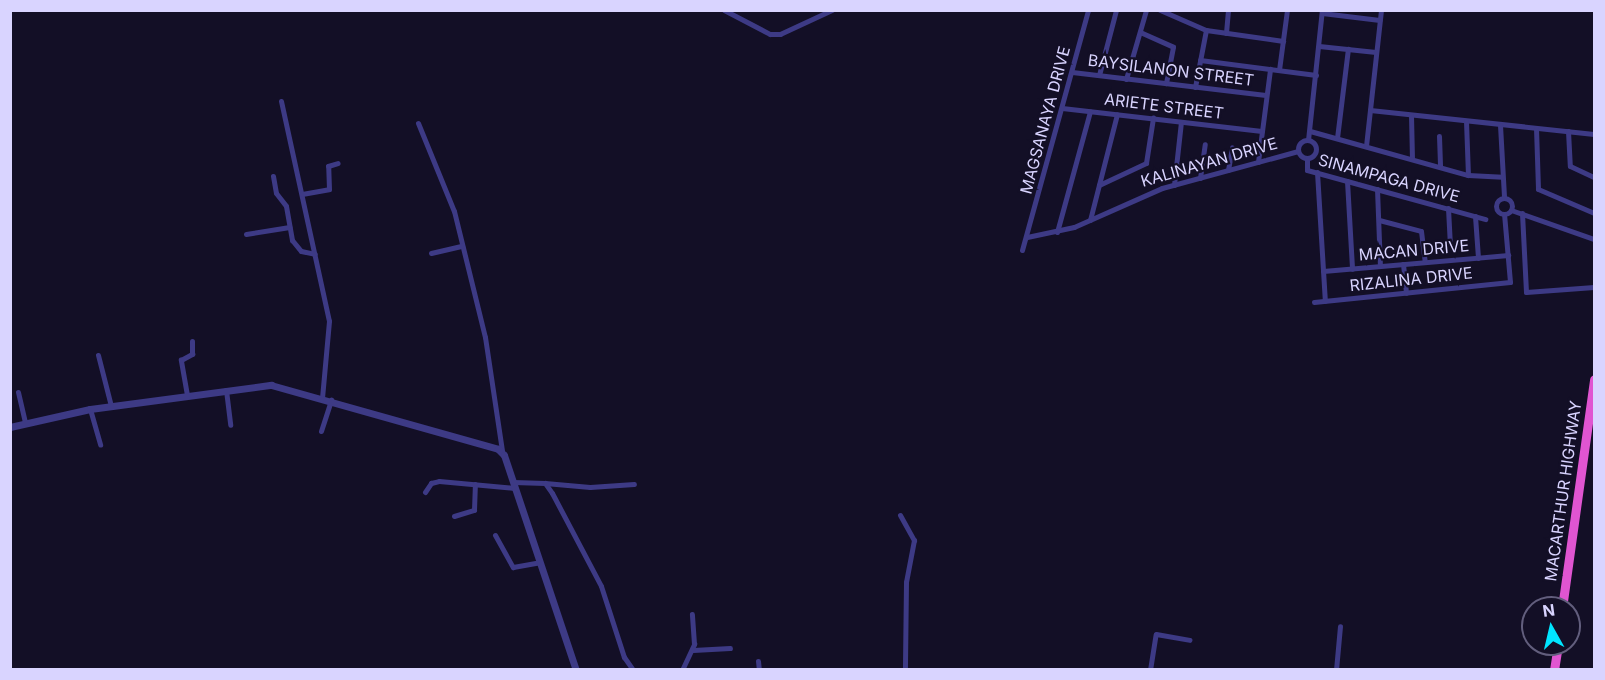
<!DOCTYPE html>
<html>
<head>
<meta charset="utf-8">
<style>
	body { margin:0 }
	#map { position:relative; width:1605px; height:680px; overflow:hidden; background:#130f26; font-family:Inter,sans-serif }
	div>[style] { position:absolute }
	.minor>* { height:5px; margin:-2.5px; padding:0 2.5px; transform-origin:2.5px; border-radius:2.5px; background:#3d3a85 }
	.minor>.ring { margin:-2.5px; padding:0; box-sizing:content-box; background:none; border:5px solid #3d3a85; border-radius:50% }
	.tertiary>* { height:7px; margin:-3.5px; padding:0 3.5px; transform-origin:3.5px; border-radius:3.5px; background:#3d3a85 }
	.trunk>* { height:9px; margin:-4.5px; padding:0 4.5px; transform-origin:4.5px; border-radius:4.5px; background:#e055d1 }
	span { translate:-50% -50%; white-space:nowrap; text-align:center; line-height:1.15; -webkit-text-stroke:4.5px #130f26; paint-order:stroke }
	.street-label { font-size:16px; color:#d9d4ff }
	.frame { position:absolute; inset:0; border:12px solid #d9d4ff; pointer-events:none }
	.north { position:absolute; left:1521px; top:596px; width:60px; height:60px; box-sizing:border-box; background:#130f26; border:2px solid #625e7d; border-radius:50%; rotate:352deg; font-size:16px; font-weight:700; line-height:24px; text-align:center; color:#d9d4ff }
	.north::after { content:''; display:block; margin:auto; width:21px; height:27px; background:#00e5ff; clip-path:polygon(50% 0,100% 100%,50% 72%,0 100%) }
</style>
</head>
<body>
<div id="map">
	<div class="minor">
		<i style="left:724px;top:10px;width:52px;rotate:27.6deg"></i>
		<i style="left:770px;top:34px;width:10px"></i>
		<i style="left:780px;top:34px;width:57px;rotate:-24.8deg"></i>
		<i style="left:1160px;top:10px;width:50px;rotate:23.5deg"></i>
		<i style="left:1206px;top:30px;width:78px;rotate:8.1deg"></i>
		<i style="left:1322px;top:13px;width:58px;rotate:6.9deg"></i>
		<i style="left:1140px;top:32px;width:36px;rotate:24deg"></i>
		<i style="left:1173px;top:47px;width:37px;rotate:101deg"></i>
		<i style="left:1226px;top:33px;width:23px;rotate:-85deg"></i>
		<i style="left:1319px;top:46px;width:57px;rotate:6deg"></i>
		<i style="left:1200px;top:60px;width:117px;rotate:7.4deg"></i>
		<i style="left:1279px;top:70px;width:61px;rotate:-82.4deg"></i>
		<i style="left:1072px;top:72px;width:195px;rotate:6.8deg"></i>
		<i style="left:1099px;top:75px;width:67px;rotate:-75.3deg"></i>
		<i style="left:1126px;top:79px;width:72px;rotate:-73.8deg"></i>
		<i style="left:1195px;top:87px;width:58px;rotate:-79.1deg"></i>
		<i style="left:281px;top:101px;width:225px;rotate:77.7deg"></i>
		<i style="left:329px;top:321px;width:77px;rotate:95.2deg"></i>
		<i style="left:1062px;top:108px;width:201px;rotate:6.6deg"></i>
		<i style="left:1370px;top:110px;width:225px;rotate:6.1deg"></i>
		<i style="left:1411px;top:115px;width:44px;rotate:88.7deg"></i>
		<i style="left:1466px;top:121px;width:54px;rotate:87.9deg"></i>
		<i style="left:418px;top:123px;width:95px;rotate:67.8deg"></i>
		<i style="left:454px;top:211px;width:130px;rotate:76.2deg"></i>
		<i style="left:485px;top:337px;width:115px;rotate:81.5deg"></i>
		<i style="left:1500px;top:125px;width:72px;rotate:86.8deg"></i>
		<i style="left:1536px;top:128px;width:61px;rotate:88.1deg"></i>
		<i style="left:1538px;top:189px;width:61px;rotate:23.2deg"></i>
		<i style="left:1310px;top:131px;width:164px;rotate:15.6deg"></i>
		<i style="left:1468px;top:175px;width:34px;rotate:3deg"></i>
		<i style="left:1568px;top:131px;width:35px;rotate:87deg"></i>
		<i style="left:1570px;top:166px;width:26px;rotate:25deg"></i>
		<i style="left:1439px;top:136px;width:31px;rotate:88deg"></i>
		<i style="left:1337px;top:138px;width:90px;rotate:-83deg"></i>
		<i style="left:1308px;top:140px;width:131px;rotate:-83.9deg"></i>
		<i class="ring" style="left:1298px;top:140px;width:13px;height:13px"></i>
		<i style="left:1366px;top:146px;width:137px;rotate:-83.7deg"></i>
		<i style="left:1307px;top:158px;width:12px;rotate:90deg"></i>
		<i style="left:1307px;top:170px;width:185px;rotate:15.4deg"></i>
		<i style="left:1258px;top:162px;width:94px;rotate:-82.6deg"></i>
		<i style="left:1228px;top:170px;width:23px;rotate:-80deg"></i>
		<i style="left:1317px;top:172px;width:129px;rotate:86.5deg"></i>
		<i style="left:273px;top:176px;width:17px;rotate:80deg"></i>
		<i style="left:276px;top:193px;width:16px;rotate:52deg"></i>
		<i style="left:286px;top:206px;width:35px;rotate:80deg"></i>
		<i style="left:292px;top:240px;width:14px;rotate:51deg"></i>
		<i style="left:301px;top:251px;width:14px;rotate:12deg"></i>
		<i style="left:1200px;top:178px;width:34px;rotate:-82deg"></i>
		<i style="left:1347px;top:181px;width:88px;rotate:86.7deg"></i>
		<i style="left:1099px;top:185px;width:52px;rotate:-25.1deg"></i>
		<i style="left:1146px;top:163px;width:46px;rotate:-81.2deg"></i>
		<i style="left:1174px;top:185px;width:63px;rotate:-83.7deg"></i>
		<i style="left:1377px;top:189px;width:77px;rotate:87.8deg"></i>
		<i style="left:302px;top:194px;width:27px;rotate:-10deg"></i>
		<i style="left:329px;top:189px;width:23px;rotate:-92deg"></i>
		<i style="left:328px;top:166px;width:10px;rotate:-17deg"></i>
		<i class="ring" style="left:1496px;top:198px;width:11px;height:11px"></i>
		<i style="left:1448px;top:208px;width:36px;rotate:87deg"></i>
		<i style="left:1511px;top:210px;width:88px;rotate:19.3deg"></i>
		<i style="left:1522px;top:213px;width:79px;rotate:87.1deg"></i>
		<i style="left:1526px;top:292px;width:68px;rotate:-4.2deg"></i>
		<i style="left:1475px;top:216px;width:42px;rotate:85.9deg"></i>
		<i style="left:1090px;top:220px;width:109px;rotate:-75.7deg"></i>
		<i style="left:1379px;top:220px;width:43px;rotate:14.7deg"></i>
		<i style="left:1421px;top:231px;width:31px;rotate:83deg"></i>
		<i style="left:1057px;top:232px;width:125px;rotate:-74.7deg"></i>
		<i style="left:246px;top:234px;width:44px;rotate:-9.2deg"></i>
		<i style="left:1027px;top:237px;width:48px;rotate:-12deg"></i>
		<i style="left:1074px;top:227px;width:96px;rotate:-23.9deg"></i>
		<i style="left:1162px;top:188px;width:141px;rotate:-15.2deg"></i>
		<i style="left:1022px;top:250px;width:249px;rotate:-74.6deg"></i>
		<i style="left:431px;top:253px;width:32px;rotate:-13deg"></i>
		<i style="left:1403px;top:264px;width:29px;rotate:84deg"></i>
		<i style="left:1323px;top:271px;width:186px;rotate:-4.9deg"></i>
		<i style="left:1314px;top:302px;width:197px;rotate:-5.8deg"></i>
		<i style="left:1510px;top:282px;width:68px;rotate:-95deg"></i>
		<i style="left:98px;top:355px;width:53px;rotate:75.7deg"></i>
		<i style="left:226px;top:390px;width:35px;rotate:83deg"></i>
		<i style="left:18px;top:392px;width:32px;rotate:77deg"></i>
		<i style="left:187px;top:395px;width:36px;rotate:-100deg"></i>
		<i style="left:181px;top:360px;width:13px;rotate:-29deg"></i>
		<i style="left:192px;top:354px;width:13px;rotate:-90deg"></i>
		<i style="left:90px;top:409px;width:37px;rotate:74deg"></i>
		<i style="left:321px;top:431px;width:33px;rotate:-72deg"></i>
		<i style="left:513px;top:482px;width:32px;rotate:2deg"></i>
		<i style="left:545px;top:483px;width:12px;rotate:55deg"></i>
		<i style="left:552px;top:493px;width:105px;rotate:62.2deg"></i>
		<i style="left:601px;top:586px;width:75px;rotate:72.1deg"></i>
		<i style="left:624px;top:657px;width:16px;rotate:55deg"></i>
		<i style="left:545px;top:483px;width:45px;rotate:5.1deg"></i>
		<i style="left:590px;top:487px;width:44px;rotate:-3.9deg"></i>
		<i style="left:425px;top:492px;width:11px;rotate:-56deg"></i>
		<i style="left:431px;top:483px;width:8px;rotate:-14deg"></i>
		<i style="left:439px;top:481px;width:76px;rotate:5.3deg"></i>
		<i style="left:900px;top:515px;width:29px;rotate:61deg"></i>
		<i style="left:914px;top:540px;width:43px;rotate:100.8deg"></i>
		<i style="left:906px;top:582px;width:88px;rotate:90.7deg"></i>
		<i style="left:454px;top:516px;width:21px;rotate:-17deg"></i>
		<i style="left:474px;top:510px;width:26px;rotate:-88deg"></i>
		<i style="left:495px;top:535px;width:37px;rotate:61deg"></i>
		<i style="left:513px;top:567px;width:27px;rotate:-10deg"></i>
		<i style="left:693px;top:650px;width:37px;rotate:-3deg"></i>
		<i style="left:758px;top:661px;width:9px;rotate:84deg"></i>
		<i style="left:682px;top:670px;width:29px;rotate:-65deg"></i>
		<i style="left:694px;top:644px;width:30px;rotate:-94deg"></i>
		<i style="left:1150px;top:670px;width:36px;rotate:-81deg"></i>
		<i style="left:1156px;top:634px;width:34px;rotate:10deg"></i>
		<i style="left:1336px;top:670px;width:44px;rotate:-84.8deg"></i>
	</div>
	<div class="tertiary">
		<i style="left:10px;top:427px;width:82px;rotate:-12.7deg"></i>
		<i style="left:90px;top:409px;width:183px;rotate:-7.6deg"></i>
		<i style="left:271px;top:385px;width:236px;rotate:15.7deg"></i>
		<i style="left:498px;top:449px;width:8px;rotate:45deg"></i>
		<i style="left:504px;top:455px;width:227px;rotate:71.5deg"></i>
	</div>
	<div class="trunk">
		<i style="left:1562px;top:608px;width:231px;rotate:-82deg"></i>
		<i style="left:1554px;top:670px;width:26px;rotate:-81deg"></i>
	</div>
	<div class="street-label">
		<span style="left:1171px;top:70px;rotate:7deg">BAYSILANON STREET</span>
		<span style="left:1164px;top:106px;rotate:7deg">ARIETE STREET</span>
		<span style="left:1045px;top:120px;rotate:-75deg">MAGSANAYA DRIVE</span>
		<span style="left:1209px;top:162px;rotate:-16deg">KALINAYAN DRIVE</span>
		<span style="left:1389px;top:178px;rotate:15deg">SINAMPAGA DRIVE</span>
		<span style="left:1414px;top:250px;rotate:-5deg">MACAN DRIVE</span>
		<span style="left:1411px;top:279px;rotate:-6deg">RIZALINA DRIVE</span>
		<span style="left:1563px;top:491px;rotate:-82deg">MACARTHUR HIGHWAY</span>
	</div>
	<div class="frame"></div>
	<div class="north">N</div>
</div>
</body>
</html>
